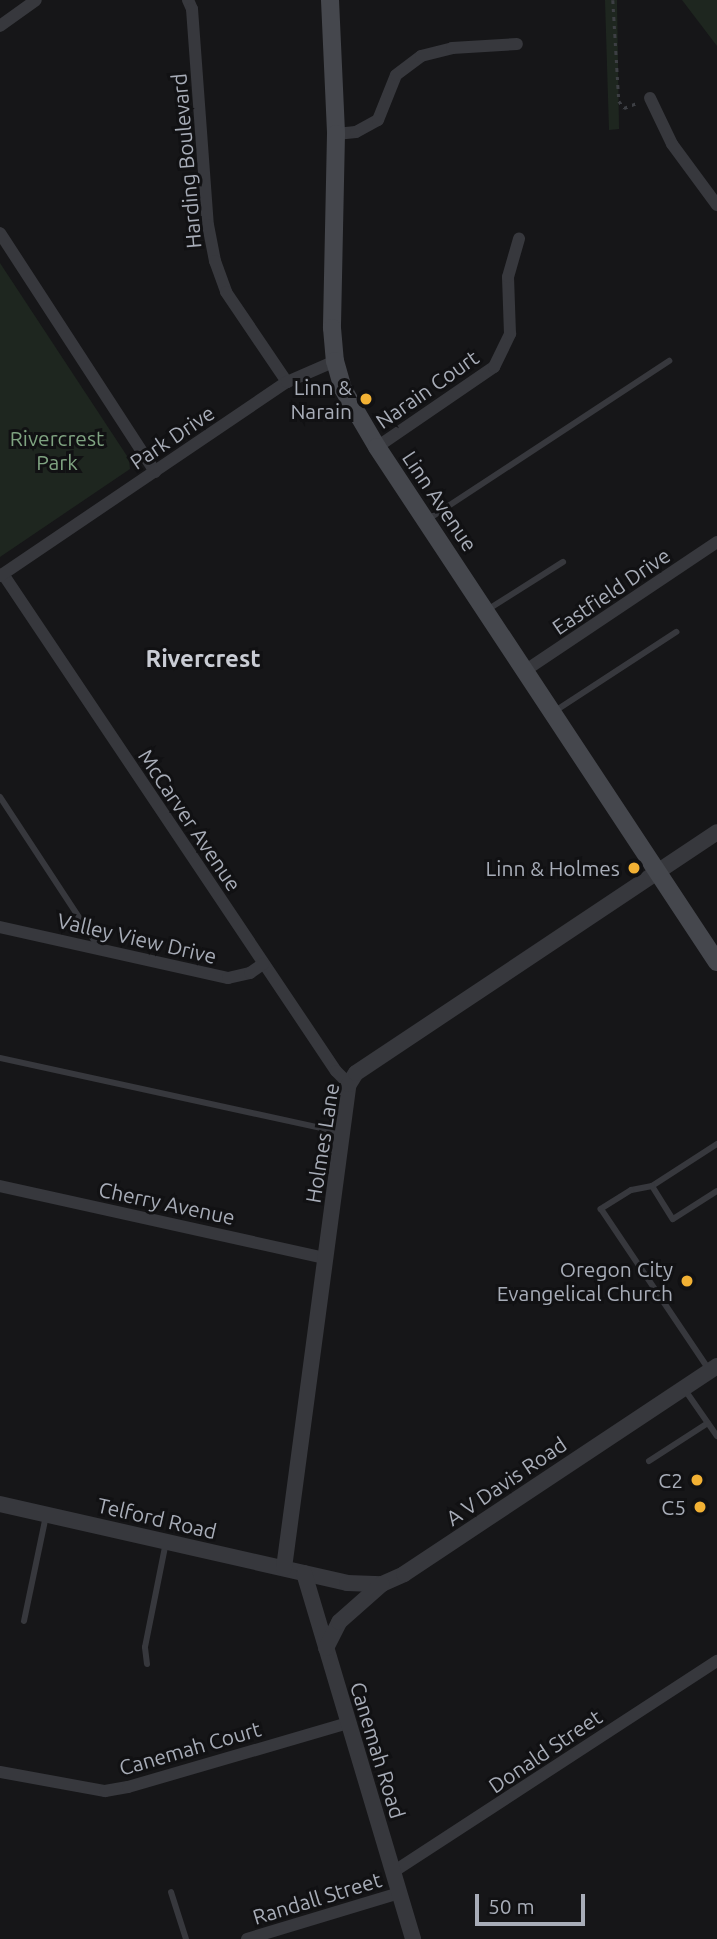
<!DOCTYPE html>
<html>
<head>
<meta charset="utf-8">
<style>
	body { margin:0 }
	#map { position:relative; width:717px; height:1939px; overflow:hidden; background:#161618; font-family:Ubuntu,sans-serif }
	div>[style] { position:absolute }
	.green>* { inset:0; background:#1e261f }
	.path>* { height:2.5px; margin-top:-1.25px; transform-origin:0; background:repeating-linear-gradient(90deg,#3d3f44 0 3.5px,transparent 0 8.5px) }
	.service>* { height:6px; margin:-3px; padding:0 3px; transform-origin:3px; border-radius:3px; background:#37383d }
	.minor>* { height:12px; margin:-6px; padding:0 6px; transform-origin:6px; border-radius:6px; background:#37383d }
	.tertiary>* { height:16px; margin:-8px; padding:0 8px; transform-origin:8px; border-radius:8px; background:#37383d }
	.secondary>* { height:18px; margin:-9px; padding:0 9px; transform-origin:9px; border-radius:9px; background:#45474d }
	.dots>* { width:19px; height:19px; translate:-50% -50%; box-sizing:border-box; border:4px solid #111113; border-radius:50% }
	span { translate:-50% -50%; white-space:nowrap; text-align:center; line-height:1.15; -webkit-text-stroke:6px #111113; paint-order:stroke }
	.street-label { font-size:21px; color:#a8adb8 }
	.poi-label { font-size:21px; color:#a8adb8 }
	.right { translate:-100% -50%; text-align:right }
	.park-label { font-size:21px; color:#7fa381 }
	.quarter-label { font-size:24px; color:#c9ccd4; font-weight:700 }
	.scale { position:absolute; left:475px; top:1894px; width:110px; height:32px; box-sizing:border-box; border:4px solid #a8adb8; border-top:0; padding-left:9px; font-size:21px; line-height:24px; white-space:nowrap; color:#a8adb8; -webkit-text-stroke:5px #111113; paint-order:stroke }
</style>
</head>
<body>
<div id="map">
	<div class="green">
		<i style="clip-path:polygon(605px 0,617px 0,619px 129px,609px 130px)"></i>
		<i style="clip-path:polygon(682px 0,717px 0,717px 46px)"></i>
		<i style="clip-path:polygon(0 263px,129px 459px,130px 469px,0 557px)"></i>
	</div>
	<div class="path">
		<i style="left:613px;top:0;width:101px;rotate:86.6deg"></i>
		<i style="left:619px;top:101px;width:9px;rotate:54deg"></i>
		<i style="left:624px;top:108px;width:14px;rotate:-21deg"></i>
	</div>
	<div class="service">
		<i style="left:427px;top:520px;width:290px;rotate:-33.3deg"></i>
		<i style="left:487px;top:610px;width:90px;rotate:-32.3deg"></i>
		<i style="left:555px;top:711px;width:145px;rotate:-33.1deg"></i>
		<i style="left:0;top:797px;width:181px;rotate:56.7deg"></i>
		<i style="left:0;top:1058px;width:348px;rotate:12.3deg"></i>
		<i style="left:717px;top:1144px;width:77px;rotate:147.1deg"></i>
		<i style="left:652px;top:1186px;width:39px;rotate:58deg"></i>
		<i style="left:673px;top:1219px;width:52px;rotate:-32.5deg"></i>
		<i style="left:652px;top:1186px;width:21px;rotate:169deg"></i>
		<i style="left:631px;top:1190px;width:36px;rotate:148deg"></i>
		<i style="left:601px;top:1209px;width:194px;rotate:56.1deg"></i>
		<i style="left:685px;top:1390px;width:56px;rotate:55.2deg"></i>
		<i style="left:649px;top:1461px;width:70px;rotate:-32.8deg"></i>
		<i style="left:24px;top:1621px;width:107px;rotate:-78.2deg"></i>
		<i style="left:147px;top:1664px;width:17px;rotate:-97deg"></i>
		<i style="left:145px;top:1647px;width:107px;rotate:-78.7deg"></i>
		<i style="left:171px;top:1892px;width:49px;rotate:72.3deg"></i>
	</div>
	<div class="minor">
		<i style="left:188px;top:0;width:10px;rotate:66deg"></i>
		<i style="left:192px;top:9px;width:217px;rotate:85.8deg"></i>
		<i style="left:208px;top:225px;width:37px;rotate:79deg"></i>
		<i style="left:215px;top:261px;width:33px;rotate:70deg"></i>
		<i style="left:226px;top:292px;width:109px;rotate:55.9deg"></i>
		<i style="left:0;top:26px;width:44px;rotate:-35.8deg"></i>
		<i style="left:650px;top:98px;width:51px;rotate:64.4deg"></i>
		<i style="left:672px;top:144px;width:76px;rotate:53.6deg"></i>
		<i style="left:336px;top:134px;width:20px;rotate:-6deg"></i>
		<i style="left:356px;top:132px;width:25px;rotate:-29deg"></i>
		<i style="left:378px;top:120px;width:48px;rotate:-68.2deg"></i>
		<i style="left:396px;top:75px;width:31px;rotate:-37deg"></i>
		<i style="left:421px;top:56px;width:32px;rotate:-14deg"></i>
		<i style="left:452px;top:48px;width:65px;rotate:-3.5deg"></i>
		<i style="left:0;top:233px;width:285px;rotate:57deg"></i>
		<i style="left:377px;top:447px;width:142px;rotate:-34.4deg"></i>
		<i style="left:494px;top:367px;width:37px;rotate:-64deg"></i>
		<i style="left:510px;top:334px;width:57px;rotate:-92deg"></i>
		<i style="left:508px;top:277px;width:40px;rotate:-74deg"></i>
		<i style="left:3px;top:574px;width:598px;rotate:56.18deg"></i>
		<i style="left:336px;top:1071px;width:18px;rotate:45deg"></i>
		<i style="left:0;top:576px;width:346px;rotate:-34.1deg"></i>
		<i style="left:287px;top:382px;width:52px;rotate:-23.6deg"></i>
		<i style="left:526px;top:670px;width:230px;rotate:-33.8deg"></i>
		<i style="left:0;top:927px;width:234px;rotate:12.6deg"></i>
		<i style="left:228px;top:978px;width:23px;rotate:-13deg"></i>
		<i style="left:250px;top:973px;width:16px;rotate:-35deg"></i>
		<i style="left:0;top:1186px;width:333px;rotate:12.5deg"></i>
		<i style="left:0;top:1772px;width:107px;rotate:10.3deg"></i>
		<i style="left:105px;top:1791px;width:23px;rotate:-10deg"></i>
		<i style="left:128px;top:1787px;width:229px;rotate:-16.2deg"></i>
		<i style="left:393px;top:1872px;width:387px;rotate:-33.1deg"></i>
		<i style="left:247px;top:1939px;width:159px;rotate:-16.8deg"></i>
	</div>
	<div class="tertiary">
		<i style="left:0;top:1504px;width:356px;rotate:12.8deg"></i>
		<i style="left:347px;top:1583px;width:35px;rotate:2deg"></i>
		<i style="left:382px;top:1584px;width:24px;rotate:-24deg"></i>
		<i style="left:404px;top:1574px;width:376px;rotate:-33.6deg"></i>
		<i style="left:284px;top:1568px;width:488px;rotate:-82.4deg"></i>
		<i style="left:349px;top:1084px;width:13px;rotate:-58deg"></i>
		<i style="left:356px;top:1073px;width:434px;rotate:-33.7deg"></i>
		<i style="left:304px;top:1573px;width:382px;rotate:73.4deg"></i>
		<i style="left:326px;top:1648px;width:29px;rotate:-63deg"></i>
		<i style="left:339px;top:1622px;width:57px;rotate:-41.5deg"></i>
	</div>
	<div class="secondary">
		<i style="left:330px;top:0;width:134px;rotate:87.4deg"></i>
		<i style="left:336px;top:134px;width:194px;rotate:91.2deg"></i>
		<i style="left:332px;top:328px;width:33px;rotate:85deg"></i>
		<i style="left:335px;top:361px;width:29px;rotate:74deg"></i>
		<i style="left:343px;top:389px;width:67px;rotate:59.6deg"></i>
		<i style="left:377px;top:447px;width:617px;rotate:56.57deg"></i>
	</div>
	<div class="dots">
		<i style="left:366px;top:399px;background:#f2b134"></i>
		<i style="left:634px;top:868px;background:#f2b134"></i>
		<i style="left:687px;top:1281px;background:#f2b134"></i>
		<i style="left:697px;top:1480px;background:#f2b134"></i>
		<i style="left:700px;top:1507px;background:#f2b134"></i>
	</div>
	<div class="street-label">
		<span style="left:186px;top:161px;rotate:-95deg">Harding Boulevard</span>
		<span style="left:427px;top:389px;rotate:-35deg">Narain Court</span>
		<span style="left:172px;top:437px;rotate:-34deg">Park Drive</span>
		<span style="left:440px;top:501px;rotate:56deg">Linn Avenue</span>
		<span style="left:611px;top:591px;rotate:-34deg">Eastfield Drive</span>
		<span style="left:190px;top:820px;rotate:56deg">McCarver Avenue</span>
		<span style="left:137px;top:938px;rotate:13deg">Valley View Drive</span>
		<span style="left:322px;top:1143px;rotate:-81deg">Holmes Lane</span>
		<span style="left:167px;top:1203px;rotate:12deg">Cherry Avenue</span>
		<span style="left:506px;top:1481px;rotate:-34deg">A V Davis Road</span>
		<span style="left:157px;top:1518px;rotate:13deg">Telford Road</span>
		<span style="left:190px;top:1748px;rotate:-16deg">Canemah Court</span>
		<span style="left:378px;top:1750px;rotate:73deg">Canemah Road</span>
		<span style="left:545px;top:1751px;rotate:-34deg">Donald Street</span>
		<span style="left:317px;top:1898px;rotate:-17deg">Randall Street</span>
	</div>
	<div class="poi-label">
		<span class="right" style="left:352px;top:399px">Linn &amp;<br>Narain</span>
		<span class="right" style="left:620px;top:868px">Linn &amp; Holmes</span>
		<span class="right" style="left:673px;top:1281px">Oregon City<br>Evangelical Church</span>
		<span class="right" style="left:683px;top:1480px">C2</span>
		<span class="right" style="left:686px;top:1507px">C5</span>
	</div>
	<div class="park-label">
		<span style="left:57px;top:450px">Rivercrest<br>Park</span>
	</div>
	<div class="quarter-label">
		<span style="left:203px;top:659px">Rivercrest</span>
	</div>
	<div class="scale">50 m</div>
</div>
</body>
</html>
